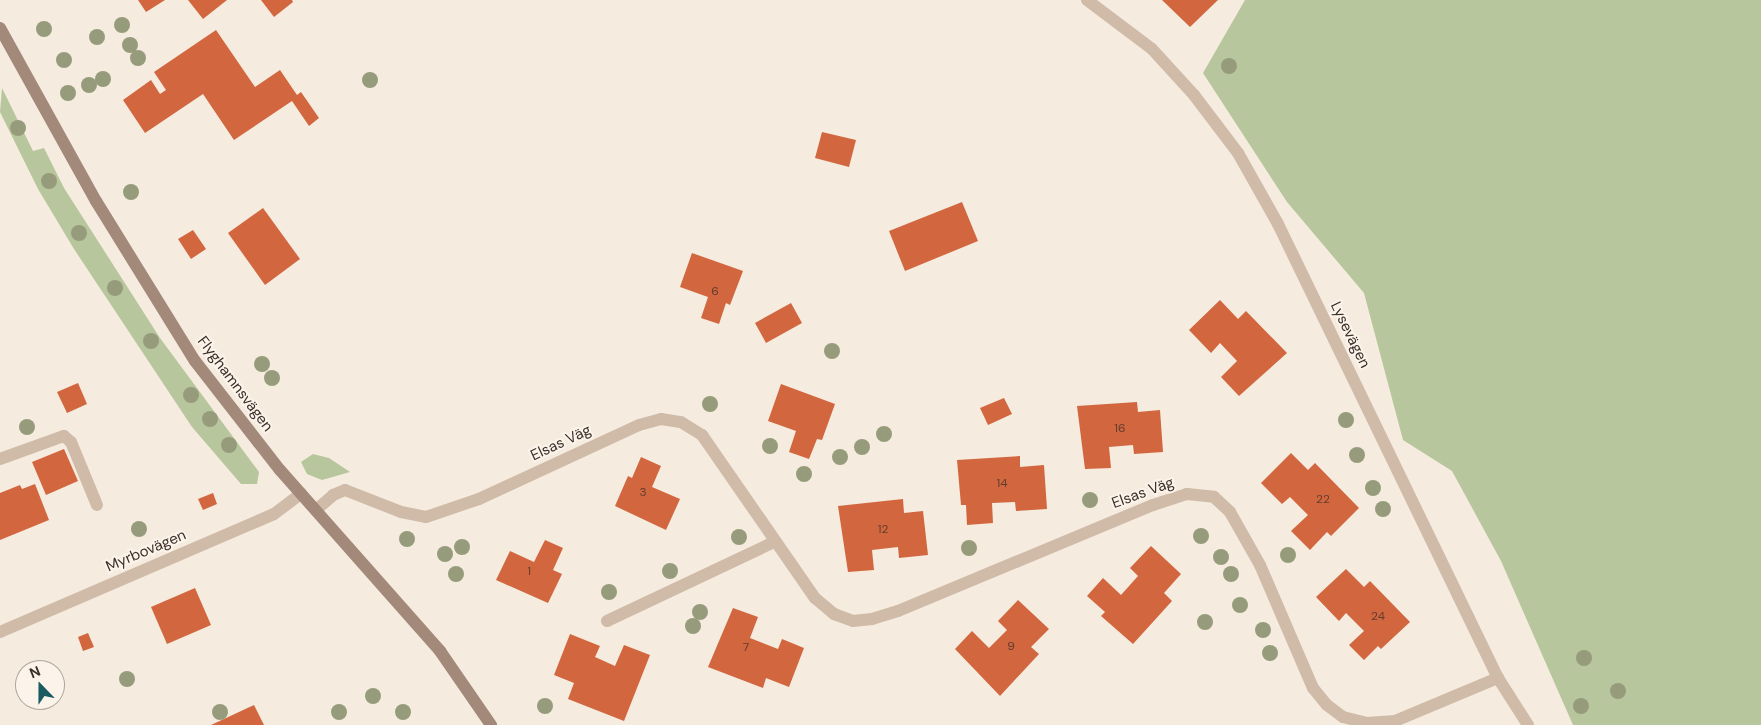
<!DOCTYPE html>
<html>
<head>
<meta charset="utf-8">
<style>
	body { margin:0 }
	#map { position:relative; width:1761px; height:725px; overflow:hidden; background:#f5ebde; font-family:"DM Sans",sans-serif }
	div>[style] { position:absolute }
	.green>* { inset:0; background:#b7c69c }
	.building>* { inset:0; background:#d2663f }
	.street>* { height:12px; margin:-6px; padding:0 6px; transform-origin:6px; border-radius:6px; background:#cfbba8 }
	.secondary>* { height:12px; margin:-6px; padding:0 6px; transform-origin:6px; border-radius:6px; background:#a38979 }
	.trees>* { width:16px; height:16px; margin:-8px; border-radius:50%; background:#969c7b }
	span { translate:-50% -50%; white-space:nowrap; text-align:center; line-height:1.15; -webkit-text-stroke:4px #fcf4eb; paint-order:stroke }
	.number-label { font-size:12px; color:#613d2e }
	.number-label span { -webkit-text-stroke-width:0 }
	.street-label { font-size:15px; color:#3b2f29 }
	.north { position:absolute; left:15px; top:660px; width:50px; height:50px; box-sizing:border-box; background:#fcf4eb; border:1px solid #afa59d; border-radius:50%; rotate:338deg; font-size:14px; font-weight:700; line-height:20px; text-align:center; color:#3b2f29 }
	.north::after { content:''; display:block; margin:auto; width:18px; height:22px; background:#195b61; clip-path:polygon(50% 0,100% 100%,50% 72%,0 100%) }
</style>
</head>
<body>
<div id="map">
	<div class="green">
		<i style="clip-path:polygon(1245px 0,1761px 0,1761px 725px,1573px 725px,1501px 561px,1452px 471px,1403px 440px,1364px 293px,1287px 202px,1203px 73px)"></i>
		<i style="clip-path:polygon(2px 88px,33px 151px,44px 148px,64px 188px,160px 338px,259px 472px,257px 484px,241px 484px,192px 427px,74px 249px,38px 189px,0 112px)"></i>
		<i style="clip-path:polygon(313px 454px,329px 458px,350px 472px,322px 480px,307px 474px,301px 462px)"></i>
	</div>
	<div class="building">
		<i style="clip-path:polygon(138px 0,165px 0,146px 12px)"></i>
		<i style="clip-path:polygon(188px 0,227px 0,203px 19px)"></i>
		<i style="clip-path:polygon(261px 0,292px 0,293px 2px,274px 17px)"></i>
		<i style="clip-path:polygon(1162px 0,1218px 0,1190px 27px)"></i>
		<i style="clip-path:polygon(216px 30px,255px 87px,280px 70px,297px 95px,301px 92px,319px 118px,309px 126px,292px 101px,234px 140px,203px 94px,145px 133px,123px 100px,151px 80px,160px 94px,166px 90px,154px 72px)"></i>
		<i style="clip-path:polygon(822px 132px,856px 140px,849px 167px,815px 158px)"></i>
		<i style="clip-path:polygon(962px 202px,978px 241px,905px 271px,889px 231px)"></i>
		<i style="clip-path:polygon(263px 208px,300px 259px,265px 285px,228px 233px)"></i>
		<i style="clip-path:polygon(193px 230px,206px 249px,191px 259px,178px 239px)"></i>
		<i style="clip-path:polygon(692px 253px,743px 271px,730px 305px,726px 303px,719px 324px,701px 318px,708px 297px,680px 287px)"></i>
		<i style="clip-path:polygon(1220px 300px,1238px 319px,1246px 311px,1287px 353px,1239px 396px,1221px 377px,1237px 361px,1220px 343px,1211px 353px,1189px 330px)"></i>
		<i style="clip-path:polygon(791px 303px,802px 323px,766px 343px,755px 323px)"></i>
		<i style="clip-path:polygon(78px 383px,87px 404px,67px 413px,57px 392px)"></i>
		<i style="clip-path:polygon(781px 384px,835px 404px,822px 440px,817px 439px,809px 459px,789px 452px,796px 431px,768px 421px)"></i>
		<i style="clip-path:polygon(1004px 398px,1012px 414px,988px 425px,980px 408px)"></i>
		<i style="clip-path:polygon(1137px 402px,1138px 412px,1160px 410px,1163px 452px,1134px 454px,1133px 445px,1109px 447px,1111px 468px,1085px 469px,1077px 406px)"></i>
		<i style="clip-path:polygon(64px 449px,78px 481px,46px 495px,32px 462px)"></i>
		<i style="clip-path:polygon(1291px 453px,1308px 470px,1315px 463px,1359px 508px,1331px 536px,1327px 532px,1310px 550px,1291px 531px,1308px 515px,1290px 497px,1282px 504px,1261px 483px)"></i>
		<i style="clip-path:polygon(1020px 456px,1020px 467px,1044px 465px,1047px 509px,1016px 511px,1015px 502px,992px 503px,993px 523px,967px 525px,966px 505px,961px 505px,957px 460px)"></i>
		<i style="clip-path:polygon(641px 457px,661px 466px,652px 487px,680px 499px,666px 530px,615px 506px,628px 476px,632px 478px)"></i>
		<i style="clip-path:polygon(35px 484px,49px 520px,0 540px,0 493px,20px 485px,22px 489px)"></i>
		<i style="clip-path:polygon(213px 493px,217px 504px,203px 510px,198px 499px)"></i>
		<i style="clip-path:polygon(903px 499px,904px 513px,923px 511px,928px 555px,899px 558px,898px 547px,872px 550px,874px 570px,848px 572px,838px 506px)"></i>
		<i style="clip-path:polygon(545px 540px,563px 548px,553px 570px,562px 574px,548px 603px,496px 580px,510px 551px,534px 562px)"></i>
		<i style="clip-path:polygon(1151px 546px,1181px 574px,1164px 593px,1172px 601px,1133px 644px,1101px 616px,1105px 612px,1087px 596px,1103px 578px,1121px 595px,1138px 576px,1130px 568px)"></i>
		<i style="clip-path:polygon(1346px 569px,1364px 587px,1370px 581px,1410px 622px,1381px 649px,1378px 646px,1364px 660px,1349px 645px,1364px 631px,1346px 613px,1339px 621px,1316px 597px)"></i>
		<i style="clip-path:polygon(195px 588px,211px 625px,167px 644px,151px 607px)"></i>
		<i style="clip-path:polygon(1018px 600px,1049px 629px,1031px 647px,1039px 654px,1000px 696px,955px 649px,972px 631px,989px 648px,1007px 630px,998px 621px)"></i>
		<i style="clip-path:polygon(733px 608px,758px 617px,750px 638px,778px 649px,782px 639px,804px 648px,789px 687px,766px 678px,763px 688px,708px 667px)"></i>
		<i style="clip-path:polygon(88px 633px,94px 647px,83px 651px,78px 637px)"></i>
		<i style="clip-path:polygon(570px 634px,600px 646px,595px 657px,615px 666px,624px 645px,650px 655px,624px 721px,568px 699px,574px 683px,554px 675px)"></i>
		<i style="clip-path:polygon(254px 705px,264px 725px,211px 725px)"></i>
	</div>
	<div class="street">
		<i style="left:1087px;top:0;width:81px;rotate:37deg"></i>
		<i style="left:1152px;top:49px;width:62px;rotate:47.6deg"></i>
		<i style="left:1194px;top:95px;width:73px;rotate:52.8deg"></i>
		<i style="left:1238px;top:153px;width:81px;rotate:60.6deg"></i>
		<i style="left:1278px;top:224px;width:504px;rotate:64.15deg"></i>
		<i style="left:1498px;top:678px;width:56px;rotate:57.4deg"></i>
		<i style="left:0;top:459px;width:68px;rotate:-19.8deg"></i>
		<i style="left:64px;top:436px;width:9px;rotate:41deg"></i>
		<i style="left:71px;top:442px;width:68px;rotate:67.6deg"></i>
		<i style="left:316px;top:510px;width:23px;rotate:-41deg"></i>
		<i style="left:333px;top:495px;width:13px;rotate:-23deg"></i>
		<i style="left:345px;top:490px;width:60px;rotate:21.4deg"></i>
		<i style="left:401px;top:512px;width:25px;rotate:11deg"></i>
		<i style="left:426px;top:517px;width:56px;rotate:-18.8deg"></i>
		<i style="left:479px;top:499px;width:176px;rotate:-24.8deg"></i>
		<i style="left:639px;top:425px;width:23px;rotate:-15deg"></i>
		<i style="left:661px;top:419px;width:20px;rotate:9deg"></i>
		<i style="left:681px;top:422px;width:25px;rotate:32deg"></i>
		<i style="left:702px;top:435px;width:198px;rotate:55.3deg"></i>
		<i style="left:815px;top:598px;width:25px;rotate:40deg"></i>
		<i style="left:834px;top:614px;width:20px;rotate:20deg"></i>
		<i style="left:853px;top:621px;width:19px;rotate:-6deg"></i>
		<i style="left:872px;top:619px;width:27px;rotate:-17deg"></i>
		<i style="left:898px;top:611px;width:276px;rotate:-22.6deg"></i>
		<i style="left:1153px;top:505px;width:36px;rotate:-18deg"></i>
		<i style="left:1187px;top:494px;width:27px;rotate:6deg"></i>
		<i style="left:1214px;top:497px;width:22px;rotate:43deg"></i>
		<i style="left:1230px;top:512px;width:61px;rotate:60.5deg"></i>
		<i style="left:1260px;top:565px;width:134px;rotate:66.7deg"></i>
		<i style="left:1313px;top:688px;width:22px;rotate:51deg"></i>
		<i style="left:1327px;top:705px;width:20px;rotate:37deg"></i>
		<i style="left:1343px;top:717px;width:25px;rotate:14deg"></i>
		<i style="left:1367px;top:723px;width:28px;rotate:-4deg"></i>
		<i style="left:1395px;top:721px;width:112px;rotate:-22.7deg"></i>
		<i style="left:607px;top:621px;width:185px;rotate:-25.3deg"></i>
		<i style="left:0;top:632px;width:298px;rotate:-23.3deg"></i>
		<i style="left:274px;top:514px;width:34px;rotate:-37deg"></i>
	</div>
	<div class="secondary">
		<i style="left:0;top:28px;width:198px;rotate:61deg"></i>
		<i style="left:96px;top:201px;width:188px;rotate:58.3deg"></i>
		<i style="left:195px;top:361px;width:138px;rotate:52.1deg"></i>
		<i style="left:280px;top:470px;width:242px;rotate:48.5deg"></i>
		<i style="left:440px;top:651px;width:90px;rotate:55.4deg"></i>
	</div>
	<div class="trees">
		<i style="left:122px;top:25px"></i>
		<i style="left:44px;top:29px"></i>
		<i style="left:97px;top:37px"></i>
		<i style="left:130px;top:45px"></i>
		<i style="left:138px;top:58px"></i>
		<i style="left:64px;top:60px"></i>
		<i style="left:1229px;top:66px"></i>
		<i style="left:103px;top:79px"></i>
		<i style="left:370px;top:80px"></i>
		<i style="left:89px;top:85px"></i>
		<i style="left:68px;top:93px"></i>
		<i style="left:18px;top:128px"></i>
		<i style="left:49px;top:181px"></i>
		<i style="left:131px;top:192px"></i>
		<i style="left:79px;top:233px"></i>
		<i style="left:115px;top:288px"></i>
		<i style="left:151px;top:341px"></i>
		<i style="left:832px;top:351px"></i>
		<i style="left:262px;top:364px"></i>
		<i style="left:272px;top:378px"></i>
		<i style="left:191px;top:395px"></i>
		<i style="left:710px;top:404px"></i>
		<i style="left:210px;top:419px"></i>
		<i style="left:1346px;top:420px"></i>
		<i style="left:27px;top:427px"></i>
		<i style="left:884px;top:434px"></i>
		<i style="left:229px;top:445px"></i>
		<i style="left:770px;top:446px"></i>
		<i style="left:862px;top:447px"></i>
		<i style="left:1357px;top:455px"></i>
		<i style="left:840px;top:457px"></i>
		<i style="left:804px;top:474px"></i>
		<i style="left:1373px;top:488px"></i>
		<i style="left:1090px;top:500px"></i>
		<i style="left:1383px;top:509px"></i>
		<i style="left:139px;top:529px"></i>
		<i style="left:1201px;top:536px"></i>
		<i style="left:739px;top:537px"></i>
		<i style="left:407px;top:539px"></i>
		<i style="left:462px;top:547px"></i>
		<i style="left:969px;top:548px"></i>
		<i style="left:445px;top:554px"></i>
		<i style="left:1288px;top:555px"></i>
		<i style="left:1221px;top:557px"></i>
		<i style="left:670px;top:571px"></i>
		<i style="left:456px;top:574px"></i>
		<i style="left:1231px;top:574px"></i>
		<i style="left:609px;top:592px"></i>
		<i style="left:1240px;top:605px"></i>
		<i style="left:700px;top:612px"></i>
		<i style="left:1205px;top:622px"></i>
		<i style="left:693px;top:626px"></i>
		<i style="left:1263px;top:630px"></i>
		<i style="left:1270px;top:653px"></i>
		<i style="left:1584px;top:658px"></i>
		<i style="left:127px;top:679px"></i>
		<i style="left:1618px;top:691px"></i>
		<i style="left:373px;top:696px"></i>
		<i style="left:545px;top:706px"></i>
		<i style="left:1581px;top:706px"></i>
		<i style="left:220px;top:712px"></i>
		<i style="left:339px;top:712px"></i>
		<i style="left:403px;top:712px"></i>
	</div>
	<div class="number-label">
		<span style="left:715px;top:292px">6</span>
		<span style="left:1120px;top:429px">16</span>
		<span style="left:1002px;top:484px">14</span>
		<span style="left:643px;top:493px">3</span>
		<span style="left:1323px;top:500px">22</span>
		<span style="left:883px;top:530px">12</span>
		<span style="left:529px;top:572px">1</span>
		<span style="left:1378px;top:617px">24</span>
		<span style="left:1011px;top:647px">9</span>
		<span style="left:746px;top:648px">7</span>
	</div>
	<div class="street-label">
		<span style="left:1350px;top:335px;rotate:64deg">Lysevägen</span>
		<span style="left:235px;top:384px;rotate:53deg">Flyghamnsvägen</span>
		<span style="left:561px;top:443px;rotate:-25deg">Elsas Väg</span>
		<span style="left:1143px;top:493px;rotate:-20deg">Elsas Väg</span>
		<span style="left:146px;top:551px;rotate:-23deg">Myrbovägen</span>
	</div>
	<div class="north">N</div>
</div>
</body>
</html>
